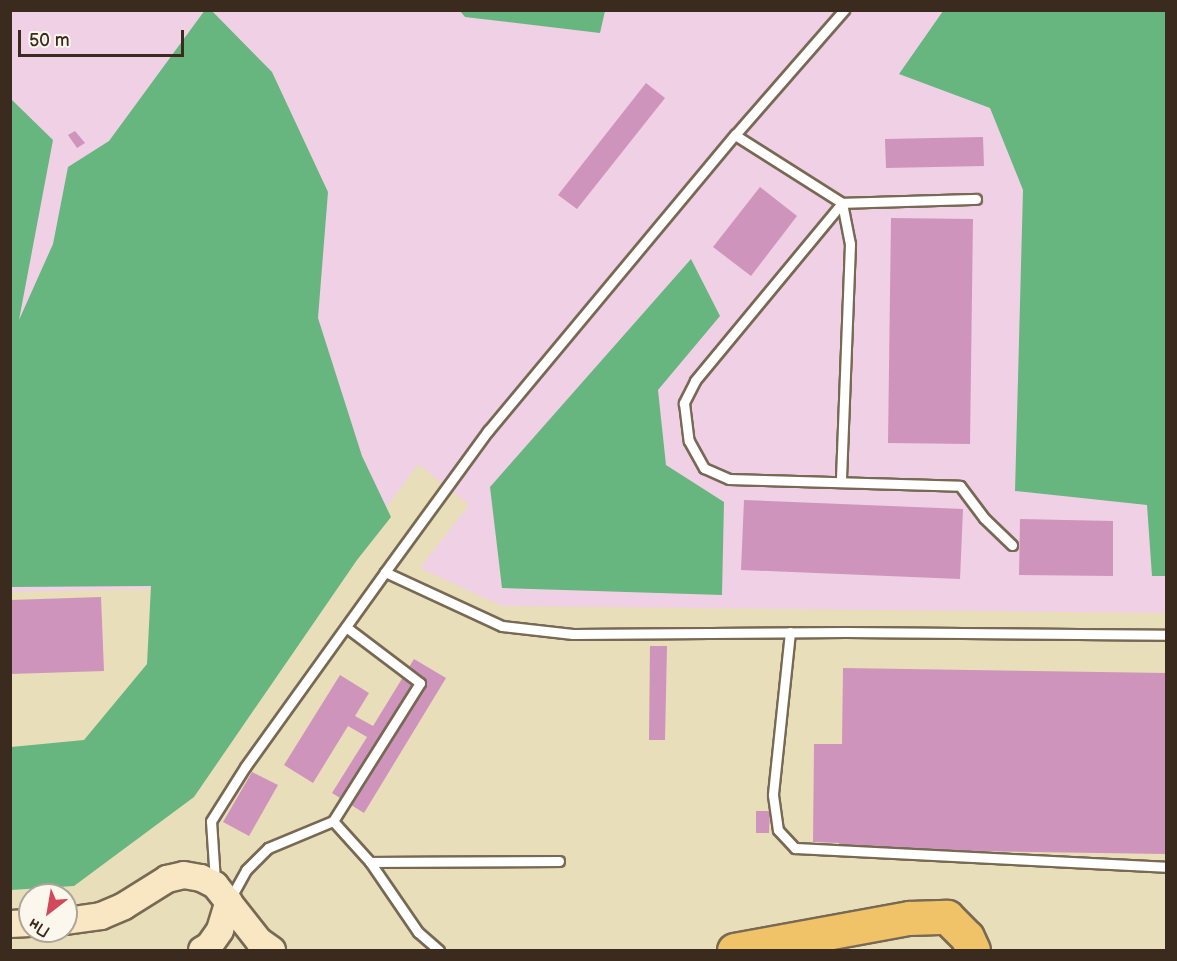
<!DOCTYPE html>
<html>
<head>
<meta charset="utf-8">
<style>
	body { margin:0 }
	#map { position:relative; width:1177px; height:961px; overflow:hidden; background:#e8deb9; font-family:"Balsamiq Sans",sans-serif }
	div>[style] { position:absolute }
	.built>* { inset:0; background:#f0d0e5 }
	.forest>* { inset:0; background:#67b680 }
	.building>* { inset:0; background:#cf94bb }
	.roads { filter:drop-shadow(2px 0 #786954) drop-shadow(-2px 0 #786954) drop-shadow(0 2px #786954) drop-shadow(0 -2px #786954) }
	.lane>* { height:9px; margin:-4.5px; padding:0 4.5px; transform-origin:4.5px; border-radius:4.5px; background:#fff }
	.secondary>* { height:26px; margin:-13px; padding:0 13px; transform-origin:13px; border-radius:13px; background:#f9e7c3 }
	.highway>* { height:33px; margin:-16.5px; padding:0 16.5px; transform-origin:16.5px; border-radius:16.5px; background:#f1c369 }
	span { translate:-50% -50%; white-space:nowrap; text-align:center; line-height:1.15; -webkit-text-stroke:4.5px #fbf7ec; paint-order:stroke }
	.frame { position:absolute; inset:0; border:12px solid #3b2a1e; pointer-events:none }
	.north { position:absolute; left:18px; top:883px; width:60px; height:60px; box-sizing:border-box; background:#fbf7ec; border:2px solid #aea59a; border-radius:50%; rotate:211deg; font-size:16px; font-weight:700; line-height:24px; text-align:center; color:#3b2a1e }
	.north::after { content:''; display:block; margin:auto; width:21px; height:27px; background:#d1495b; clip-path:polygon(50% 0,100% 100%,50% 72%,0 100%) }
	.scale { position:absolute; left:18px; top:30px; width:166px; height:27px; box-sizing:border-box; border:3px solid #3b2a1e; border-top:0; padding-left:8px; font-size:18px; line-height:21px; white-space:nowrap; color:#3b2a1e; -webkit-text-stroke:4px #fbf7ec; paint-order:stroke }
</style>
</head>
<body>
<div id="map">
	<div class="built">
		<i style="clip-path:polygon(10px 11px,1166px 11px,1166px 613px,502px 606px,420px 568px,469px 505px,418px 464px,365px 537px,189px 588px,11px 592px)"></i>
	</div>
	<div class="forest">
		<i style="clip-path:polygon(205px 10px,212px 11px,272px 72px,328px 192px,318px 318px,362px 456px,391px 517px,357px 560px,194px 797px,74px 886px,11px 890px,11px 747px,84px 740px,147px 664px,151px 586px,11px 587px,11px 104px,12px 100px,53px 140px,19px 320px,53px 244px,68px 167px,109px 141px)"></i>
		<i style="clip-path:polygon(460px 11px,605px 11px,600px 33px,465px 17px)"></i>
		<i style="clip-path:polygon(943px 11px,1166px 11px,1166px 576px,1152px 576px,1147px 505px,1015px 491px,1023px 190px,990px 108px,899px 74px)"></i>
		<i style="clip-path:polygon(691px 259px,720px 316px,658px 390px,666px 465px,724px 502px,722px 595px,502px 588px,490px 487px)"></i>
	</div>
	<div class="building">
		<i style="clip-path:polygon(646px 83px,665px 98px,577px 209px,558px 195px)"></i>
		<i style="clip-path:polygon(75px 131px,85px 143px,77px 148px,68px 135px)"></i>
		<i style="clip-path:polygon(983px 137px,984px 166px,886px 168px,885px 139px)"></i>
		<i style="clip-path:polygon(760px 187px,797px 216px,751px 276px,713px 247px)"></i>
		<i style="clip-path:polygon(891px 218px,973px 219px,970px 444px,888px 443px)"></i>
		<i style="clip-path:polygon(744px 500px,963px 509px,960px 579px,741px 570px)"></i>
		<i style="clip-path:polygon(1020px 519px,1113px 521px,1113px 576px,1019px 575px)"></i>
		<i style="clip-path:polygon(101px 597px,104px 671px,10px 674px,10px 600px)"></i>
		<i style="clip-path:polygon(650px 646px,667px 646px,665px 740px,649px 740px)"></i>
		<i style="clip-path:polygon(414px 659px,446px 678px,364px 813px,332px 793px,367px 737px,348px 726px,313px 783px,284px 765px,340px 675px,369px 693px,355px 716px,373px 726px)"></i>
		<i style="clip-path:polygon(843px 668px,1166px 673px,1166px 854px,839px 849px,839px 843px,813px 842px,814px 744px,842px 744px)"></i>
		<i style="clip-path:polygon(252px 772px,278px 785px,249px 836px,223px 822px)"></i>
		<i style="clip-path:polygon(756px 811px,770px 811px,769px 833px,756px 833px)"></i>
	</div>
	<div class="roads">
		<div class="lane">
			<i style="left:735px;top:135px;width:127px;rotate:32.4deg"></i>
			<i style="left:842px;top:203px;width:42px;rotate:79deg"></i>
			<i style="left:850px;top:244px;width:237px;rotate:92.2deg"></i>
			<i style="left:976px;top:199px;width:134px;rotate:178.3deg"></i>
			<i style="left:842px;top:203px;width:231px;rotate:129.6deg"></i>
			<i style="left:695px;top:381px;width:25px;rotate:117deg"></i>
			<i style="left:684px;top:403px;width:38px;rotate:83deg"></i>
			<i style="left:689px;top:441px;width:31px;rotate:61deg"></i>
			<i style="left:704px;top:468px;width:27px;rotate:24deg"></i>
			<i style="left:729px;top:479px;width:231px;rotate:1.7deg"></i>
			<i style="left:960px;top:486px;width:40px;rotate:53deg"></i>
			<i style="left:984px;top:518px;width:39px;rotate:44deg"></i>
			<i style="left:385px;top:572px;width:129px;rotate:24.8deg"></i>
			<i style="left:502px;top:626px;width:71px;rotate:6.4deg"></i>
			<i style="left:573px;top:634px;width:273px;rotate:-0.4deg"></i>
			<i style="left:846px;top:632px;width:320px;rotate:0.5deg"></i>
			<i style="left:790px;top:632px;width:164px;rotate:96deg"></i>
			<i style="left:773px;top:795px;width:35px;rotate:82deg"></i>
			<i style="left:778px;top:830px;width:25px;rotate:47deg"></i>
			<i style="left:795px;top:848px;width:371px;rotate:2.9deg"></i>
			<i style="left:333px;top:821px;width:55px;rotate:47.9deg"></i>
			<i style="left:370px;top:862px;width:85px;rotate:55.6deg"></i>
			<i style="left:418px;top:932px;width:28px;rotate:41deg"></i>
			<i style="left:370px;top:862px;width:189px;rotate:-0.3deg"></i>
			<i style="left:215px;top:881px;width:60px;rotate:-93.8deg"></i>
			<i style="left:211px;top:821px;width:64px;rotate:-57.8deg"></i>
			<i style="left:245px;top:767px;width:240px;rotate:-54.3deg"></i>
			<i style="left:385px;top:572px;width:175px;rotate:-53.9deg"></i>
			<i style="left:488px;top:431px;width:386px;rotate:-50.2deg"></i>
			<i style="left:735px;top:135px;width:166px;rotate:-48.9deg"></i>
			<i style="left:230px;top:899px;width:33px;rotate:-61deg"></i>
			<i style="left:246px;top:870px;width:31px;rotate:-45deg"></i>
			<i style="left:268px;top:848px;width:70px;rotate:-22.6deg"></i>
			<i style="left:333px;top:821px;width:163px;rotate:-57.8deg"></i>
			<i style="left:420px;top:683px;width:93px;rotate:-142.9deg"></i>
		</div>
		<div class="secondary">
			<i style="left:66px;top:921px;width:35px;rotate:-8deg"></i>
			<i style="left:101px;top:916px;width:25px;rotate:-23deg"></i>
			<i style="left:124px;top:906px;width:51px;rotate:-32.1deg"></i>
			<i style="left:167px;top:879px;width:17px;rotate:-13deg"></i>
			<i style="left:184px;top:875px;width:17px;rotate:10deg"></i>
			<i style="left:201px;top:878px;width:16px;rotate:27deg"></i>
			<i style="left:215px;top:885px;width:71px;rotate:51.8deg"></i>
			<i style="left:259px;top:941px;width:16px;rotate:35deg"></i>
			<i style="left:10px;top:924px;width:20px;rotate:-3deg"></i>
			<i style="left:202px;top:950px;width:8px;rotate:-30deg"></i>
			<i style="left:209px;top:946px;width:19px;rotate:-55deg"></i>
			<i style="left:220px;top:930px;width:30px;rotate:-73deg"></i>
		</div>
		<div class="highway">
			<i style="left:734px;top:950px;width:178px;rotate:-10.4deg"></i>
			<i style="left:909px;top:918px;width:38px;rotate:-2deg"></i>
			<i style="left:947px;top:917px;width:28px;rotate:45deg"></i>
			<i style="left:967px;top:937px;width:14px;rotate:65deg"></i>
		</div>
	</div>
	<div class="frame"></div>
	<div class="north">Пн</div>
	<div class="scale">50 m</div>
</div>
</body>
</html>
